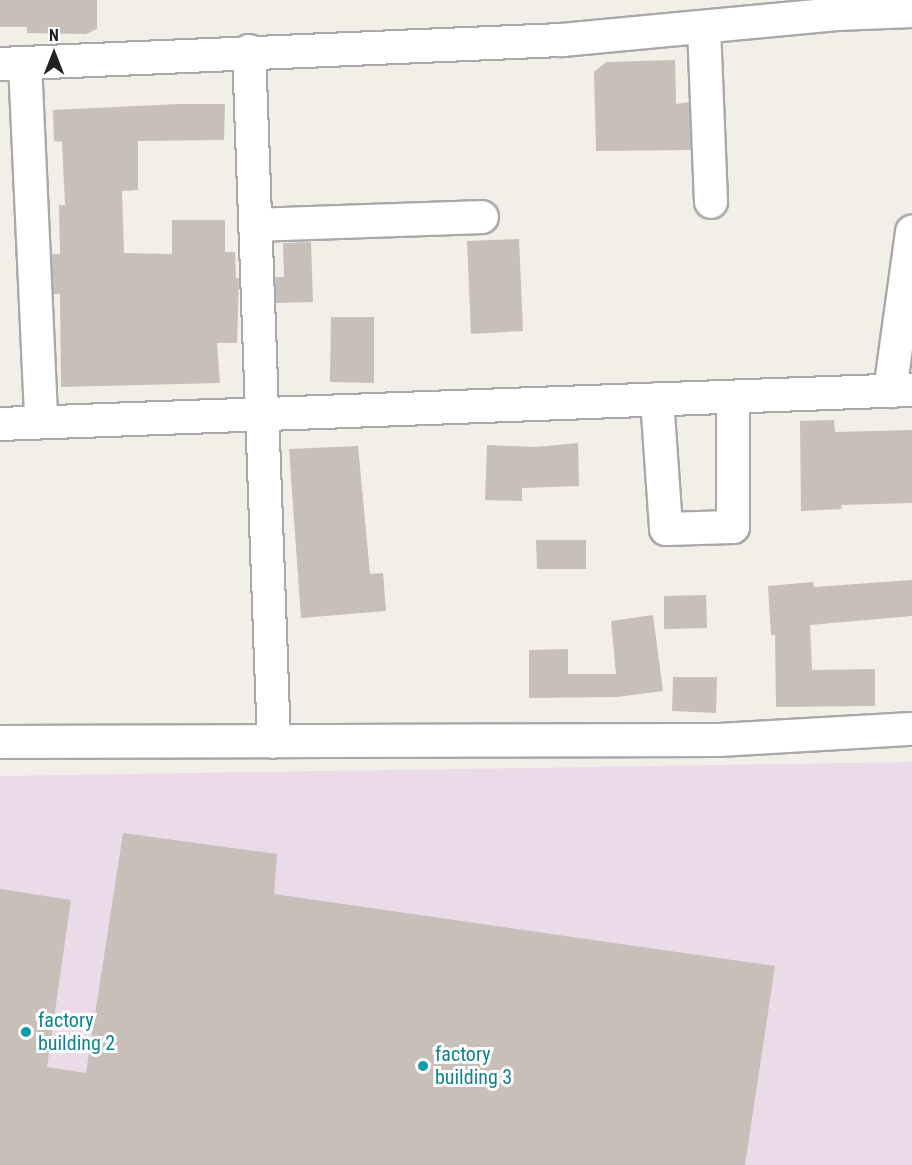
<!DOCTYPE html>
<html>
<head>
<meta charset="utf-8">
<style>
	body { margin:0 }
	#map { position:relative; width:912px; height:1165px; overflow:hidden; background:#f2efe9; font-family:"Roboto Condensed",sans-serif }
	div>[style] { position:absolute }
	.industrial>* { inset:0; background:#ebdbe8 }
	.building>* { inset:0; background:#c7bfb8 }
	.roads { filter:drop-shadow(2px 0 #a9a9a9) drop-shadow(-2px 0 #a9a9a9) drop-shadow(0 2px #a9a9a9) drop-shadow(0 -2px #a9a9a9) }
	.minor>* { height:32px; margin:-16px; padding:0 16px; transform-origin:16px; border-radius:16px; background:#fff }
	.dots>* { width:16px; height:16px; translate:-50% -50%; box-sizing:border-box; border:3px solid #fff; border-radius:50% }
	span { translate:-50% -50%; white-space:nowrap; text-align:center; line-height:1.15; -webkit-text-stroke:6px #fff; paint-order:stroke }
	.culture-label { font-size:20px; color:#0d838f }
	.left { translate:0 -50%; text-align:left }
	.north { position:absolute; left:24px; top:24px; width:60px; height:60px; -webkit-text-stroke:4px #fff; paint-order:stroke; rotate:0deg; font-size:16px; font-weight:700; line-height:24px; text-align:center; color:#222 }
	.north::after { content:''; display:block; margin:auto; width:21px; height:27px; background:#222; clip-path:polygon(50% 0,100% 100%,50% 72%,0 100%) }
</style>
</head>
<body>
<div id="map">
	<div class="industrial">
		<i style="clip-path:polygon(912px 762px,912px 1165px,0 1165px,0 776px)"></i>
	</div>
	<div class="building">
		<i style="clip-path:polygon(0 0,97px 0,97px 29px,86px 34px,27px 33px,27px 27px,0 27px)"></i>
		<i style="clip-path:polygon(675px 60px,676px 104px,689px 102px,691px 150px,596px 151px,594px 72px,606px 62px)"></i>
		<i style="clip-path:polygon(179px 104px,225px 104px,224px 140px,138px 141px,138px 190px,122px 191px,124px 253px,172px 254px,172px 220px,225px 220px,225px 252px,235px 252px,236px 278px,239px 278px,237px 343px,217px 343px,220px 383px,61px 387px,60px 294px,53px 294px,52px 254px,60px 254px,59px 205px,65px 205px,62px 142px,54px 141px,53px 110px)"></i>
		<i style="clip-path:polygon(519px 239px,523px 331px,471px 334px,467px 241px)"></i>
		<i style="clip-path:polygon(311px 242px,313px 302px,276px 303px,275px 277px,284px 277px,283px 243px)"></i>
		<i style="clip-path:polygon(331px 317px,374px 317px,374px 383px,330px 382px)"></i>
		<i style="clip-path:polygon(834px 420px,835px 432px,912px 430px,912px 503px,841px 505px,842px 509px,801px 511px,800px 421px)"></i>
		<i style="clip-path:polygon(578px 443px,579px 486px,522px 488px,522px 501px,485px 500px,487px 445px,536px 447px)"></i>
		<i style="clip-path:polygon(358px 446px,370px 574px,383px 573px,386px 611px,301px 618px,289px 449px)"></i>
		<i style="clip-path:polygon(536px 540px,586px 540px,586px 569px,537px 569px)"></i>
		<i style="clip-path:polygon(912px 580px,912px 616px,810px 625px,812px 670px,875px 669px,875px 706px,776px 707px,775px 635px,771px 635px,768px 586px,813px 582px,814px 587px)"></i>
		<i style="clip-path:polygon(706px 595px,707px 628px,664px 629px,664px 596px)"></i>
		<i style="clip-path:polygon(653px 615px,663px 691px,617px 697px,529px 698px,529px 650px,568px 649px,568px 674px,616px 674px,611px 621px)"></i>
		<i style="clip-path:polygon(673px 677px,717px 677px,716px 713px,672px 711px)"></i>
		<i style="clip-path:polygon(123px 833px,277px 854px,274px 894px,775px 966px,745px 1165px,0 1165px,0 889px,71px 900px,47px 1067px,86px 1073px)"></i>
	</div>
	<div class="roads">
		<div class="minor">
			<i style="left:836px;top:0;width:14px;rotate:86deg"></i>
			<i style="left:837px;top:14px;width:75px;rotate:-2.3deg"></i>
			<i style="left:704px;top:27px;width:175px;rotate:87.7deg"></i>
			<i style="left:249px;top:51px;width:691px;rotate:87.93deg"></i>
			<i style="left:25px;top:63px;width:359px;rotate:87.4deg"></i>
			<i style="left:0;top:64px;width:563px;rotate:-2.45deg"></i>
			<i style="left:562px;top:40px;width:276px;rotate:-5.4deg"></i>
			<i style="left:255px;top:225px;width:227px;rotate:-2deg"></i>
			<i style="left:890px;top:391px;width:161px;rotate:-82.1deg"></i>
			<i style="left:657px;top:399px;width:130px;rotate:86deg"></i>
			<i style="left:666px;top:529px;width:67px;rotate:-1.7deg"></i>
			<i style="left:733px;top:527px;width:130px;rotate:-90deg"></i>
			<i style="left:0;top:424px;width:913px;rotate:-2.14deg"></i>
			<i style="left:0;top:742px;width:719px;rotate:-0.16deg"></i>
			<i style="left:719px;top:740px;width:193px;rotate:-3.3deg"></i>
		</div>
	</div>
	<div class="dots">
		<i style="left:26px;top:1032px;background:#0f9aa8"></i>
		<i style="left:423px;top:1066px;background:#0f9aa8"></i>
	</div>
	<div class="culture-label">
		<span class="left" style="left:38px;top:1032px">factory<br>building 2</span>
		<span class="left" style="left:435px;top:1066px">factory<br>building 3</span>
	</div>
	<div class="north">N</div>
</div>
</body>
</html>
